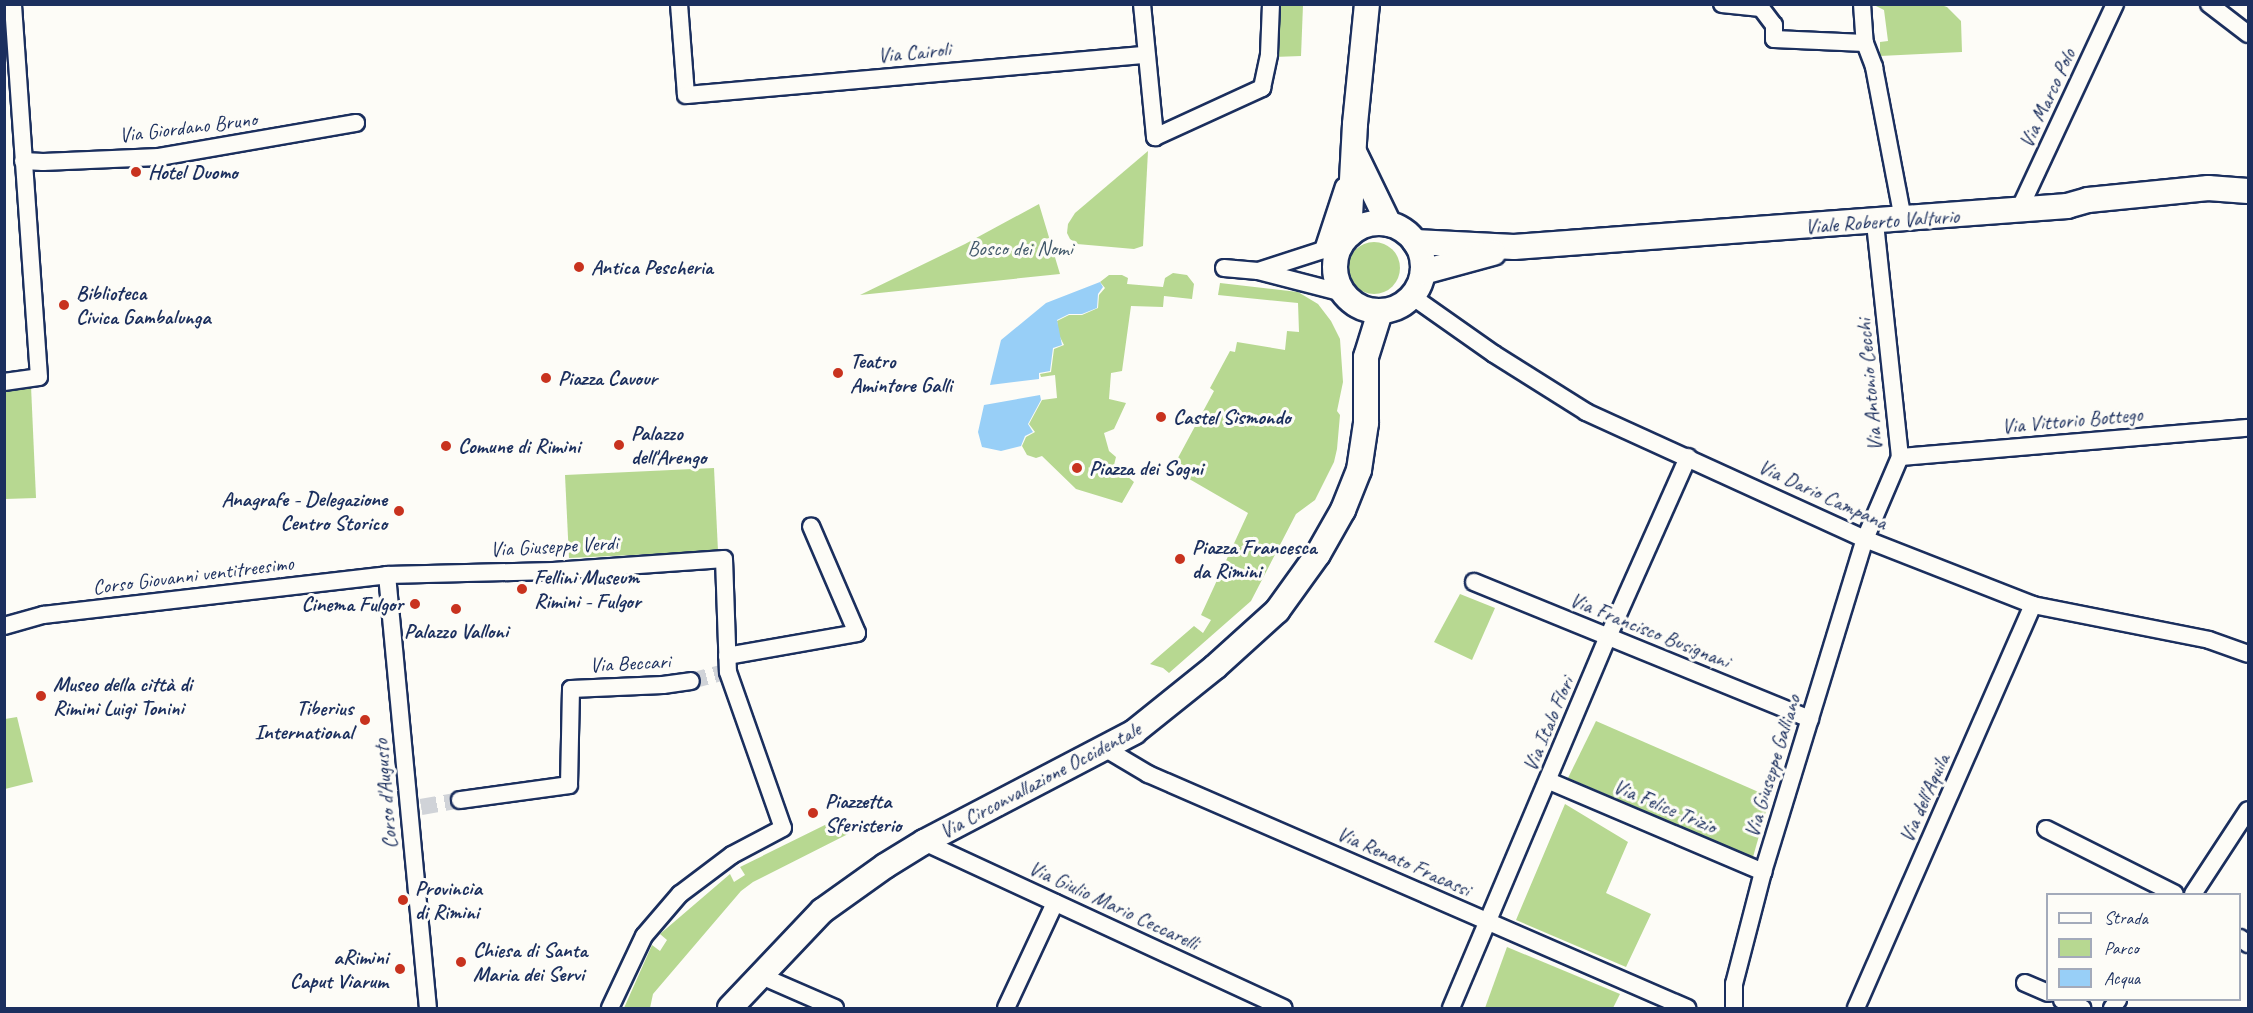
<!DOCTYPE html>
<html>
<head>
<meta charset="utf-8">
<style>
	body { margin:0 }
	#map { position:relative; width:2253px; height:1013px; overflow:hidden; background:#fdfcf7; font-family:Caveat,sans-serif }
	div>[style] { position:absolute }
	.green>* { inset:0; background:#b7d891 }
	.round { border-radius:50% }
	.water>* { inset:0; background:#98cff7 }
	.street-tunnel>* { height:16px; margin-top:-8px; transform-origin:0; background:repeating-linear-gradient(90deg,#d0d3d8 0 16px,transparent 0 24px) }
	.roads { filter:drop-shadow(2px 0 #1b2f5e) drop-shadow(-2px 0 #1b2f5e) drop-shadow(0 2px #1b2f5e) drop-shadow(0 -2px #1b2f5e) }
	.street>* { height:16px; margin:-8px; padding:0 8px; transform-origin:8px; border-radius:8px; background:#fdfcf7 }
	.secondary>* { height:24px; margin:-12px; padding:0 12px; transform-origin:12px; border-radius:12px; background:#fdfcf7 }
	.secondary>.ring { margin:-12px; padding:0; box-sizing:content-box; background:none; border:24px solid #fdfcf7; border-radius:50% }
	.dots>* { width:16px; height:16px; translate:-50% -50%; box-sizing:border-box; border:3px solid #fdfcf7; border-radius:50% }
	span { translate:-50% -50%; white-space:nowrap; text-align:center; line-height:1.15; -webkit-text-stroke:6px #fdfcf7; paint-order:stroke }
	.street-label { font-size:21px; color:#1b2f5e }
	.poi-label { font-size:21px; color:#1b2f5e; font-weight:700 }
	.left { translate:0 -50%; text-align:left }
	.right { translate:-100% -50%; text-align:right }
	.park-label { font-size:21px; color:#42596b }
	.frame { position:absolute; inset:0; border:6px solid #1b2f5e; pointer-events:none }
	.legend { position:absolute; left:2046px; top:893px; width:195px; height:108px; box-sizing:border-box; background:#fdfcf7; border:2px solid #a3aaba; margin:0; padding:8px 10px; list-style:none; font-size:18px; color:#1b2f5e }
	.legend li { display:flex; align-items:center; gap:12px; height:30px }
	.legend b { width:30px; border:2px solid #a3aaba }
</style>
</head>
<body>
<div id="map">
	<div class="green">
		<i style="clip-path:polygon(1938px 4px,1947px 7px,1961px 21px,1962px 52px,1880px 56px,1880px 42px,1888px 41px,1884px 10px,1874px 5px)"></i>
		<i style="clip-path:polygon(1278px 5px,1303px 5px,1301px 56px,1274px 57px)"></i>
		<i style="clip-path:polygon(1148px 151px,1143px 246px,1134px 249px,1077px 244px,1070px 239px,1067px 233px,1068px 224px,1075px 213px)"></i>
		<i style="clip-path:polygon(1039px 204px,1060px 274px,860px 295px,965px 244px)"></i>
		<i class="round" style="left:1348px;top:242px;width:52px;height:52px"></i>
		<i style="clip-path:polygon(1173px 273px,1187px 275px,1194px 284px,1192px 299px,1164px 296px,1163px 307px,1131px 306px,1122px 371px,1111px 373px,1109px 399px,1126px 403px,1114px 429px,1104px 433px,1109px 451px,1116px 457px,1114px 465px,1134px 482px,1122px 503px,1076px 489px,1042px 456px,1036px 458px,1027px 455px,1022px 446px,1026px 437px,1035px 432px,1029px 424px,1042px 400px,1057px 398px,1055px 375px,1041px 377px,1040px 374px,1051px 372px,1054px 349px,1064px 345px,1059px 335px,1057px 321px,1069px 315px,1082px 315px,1098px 308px,1099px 295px,1105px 288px,1100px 282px,1109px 275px,1122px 275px,1128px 278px,1127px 284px,1163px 287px,1165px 278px)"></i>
		<i style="clip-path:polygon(1220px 283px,1298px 292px,1318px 304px,1331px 321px,1340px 339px,1343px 382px,1337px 411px,1340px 415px,1337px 449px,1334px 462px,1315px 500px,1296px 514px,1251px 601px,1169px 673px,1163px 668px,1150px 664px,1194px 626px,1203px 633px,1211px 620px,1201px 615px,1248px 513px,1172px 469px,1214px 391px,1210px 388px,1230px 351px,1235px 352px,1237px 342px,1285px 350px,1287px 331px,1299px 332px,1298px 303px,1218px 295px)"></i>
		<i style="clip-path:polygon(31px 386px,36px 498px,5px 499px,4px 389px)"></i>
		<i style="clip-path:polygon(714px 468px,718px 551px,569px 558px,565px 475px)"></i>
		<i style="clip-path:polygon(1460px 594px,1495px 608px,1472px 660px,1434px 642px)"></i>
		<i style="clip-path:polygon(17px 717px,33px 782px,5px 789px,5px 719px)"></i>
		<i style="clip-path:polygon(1596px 721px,1770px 797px,1753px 857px,1568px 778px)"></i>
		<i style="clip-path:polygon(1565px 804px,1628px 842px,1606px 893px,1651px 914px,1626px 967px,1516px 920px)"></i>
		<i style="clip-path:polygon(833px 821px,836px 828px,845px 824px,854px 831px,753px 882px,741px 891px,653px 994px,650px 1008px,624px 1008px,652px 945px,660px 951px,667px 940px,660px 934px,730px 874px,734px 882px,745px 875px,740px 867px)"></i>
		<i style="clip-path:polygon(1507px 947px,1620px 994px,1613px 1008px,1485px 1008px)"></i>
	</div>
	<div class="water">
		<i style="clip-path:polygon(1100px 282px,1103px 287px,1098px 294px,1097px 308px,1082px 314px,1069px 314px,1057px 320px,1062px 345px,1053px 348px,1050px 371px,1039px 373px,1039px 379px,990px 385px,1001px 340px,1046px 303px)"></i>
		<i style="clip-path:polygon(1040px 395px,1041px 400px,1028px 424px,1033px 432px,1025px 436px,1021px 446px,1001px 451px,982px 447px,978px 432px,984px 405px)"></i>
	</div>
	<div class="street-tunnel">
		<i style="left:691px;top:681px;width:31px;rotate:-15deg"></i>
		<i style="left:421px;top:807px;width:40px;rotate:-10deg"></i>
	</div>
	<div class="roads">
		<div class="street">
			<i style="left:679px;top:4px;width:91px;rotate:85.6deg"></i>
			<i style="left:686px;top:95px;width:462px;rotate:-5deg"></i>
			<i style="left:1142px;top:4px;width:134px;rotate:84.4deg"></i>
			<i style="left:1155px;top:137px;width:118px;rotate:-24.6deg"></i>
			<i style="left:1262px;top:88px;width:35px;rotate:-78deg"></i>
			<i style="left:1269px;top:54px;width:50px;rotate:-87.7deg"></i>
			<i style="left:1722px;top:4px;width:39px;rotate:6deg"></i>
			<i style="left:1761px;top:8px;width:21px;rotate:53deg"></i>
			<i style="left:1774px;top:25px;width:14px;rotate:90deg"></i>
			<i style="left:1774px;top:39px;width:91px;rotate:2.5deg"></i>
			<i style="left:1862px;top:4px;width:39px;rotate:86deg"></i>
			<i style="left:1865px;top:43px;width:26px;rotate:69deg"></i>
			<i style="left:1874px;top:67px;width:155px;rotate:79.2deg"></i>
			<i style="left:2209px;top:4px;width:49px;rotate:37.6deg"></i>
			<i style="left:23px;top:161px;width:20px;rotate:3deg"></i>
			<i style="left:43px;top:162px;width:116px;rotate:-2.5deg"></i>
			<i style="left:159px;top:157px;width:200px;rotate:-9.8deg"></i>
			<i style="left:2019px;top:210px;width:227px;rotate:-65deg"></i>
			<i style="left:1323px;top:250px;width:67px;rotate:-71.8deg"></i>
			<i style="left:1224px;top:268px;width:34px;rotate:5deg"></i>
			<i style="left:1258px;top:271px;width:88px;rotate:14.5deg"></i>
			<i style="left:1258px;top:271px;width:68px;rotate:-17.9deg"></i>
			<i style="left:1323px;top:250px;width:15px;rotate:8deg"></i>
			<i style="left:1413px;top:297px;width:99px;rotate:35.1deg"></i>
			<i style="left:1494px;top:354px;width:109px;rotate:32.2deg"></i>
			<i style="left:1586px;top:412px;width:307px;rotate:24.5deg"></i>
			<i style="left:1865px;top:539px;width:180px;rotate:21.4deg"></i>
			<i style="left:2033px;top:605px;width:179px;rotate:11.2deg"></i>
			<i style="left:2209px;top:640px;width:41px;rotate:19.7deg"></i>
			<i style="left:4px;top:382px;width:35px;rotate:-8deg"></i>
			<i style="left:39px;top:377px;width:374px;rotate:-94deg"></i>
			<i style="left:1900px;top:457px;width:349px;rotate:-4.8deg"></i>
			<i style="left:387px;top:575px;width:435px;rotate:84.6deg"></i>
			<i style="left:1474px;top:582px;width:363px;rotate:22.2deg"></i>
			<i style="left:4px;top:626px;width:41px;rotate:-15.8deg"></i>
			<i style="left:43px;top:615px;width:346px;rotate:-6.6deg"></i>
			<i style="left:387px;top:575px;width:167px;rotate:-1.4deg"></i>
			<i style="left:554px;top:571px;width:170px;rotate:-4deg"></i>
			<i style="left:724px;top:559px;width:113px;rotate:88deg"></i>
			<i style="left:728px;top:672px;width:165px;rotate:70.6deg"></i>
			<i style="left:783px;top:828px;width:58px;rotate:152.1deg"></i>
			<i style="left:732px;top:855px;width:65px;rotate:143.1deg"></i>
			<i style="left:680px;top:894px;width:55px;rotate:130.6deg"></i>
			<i style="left:644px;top:936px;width:80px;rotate:115.3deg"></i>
			<i style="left:727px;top:656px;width:132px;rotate:-10deg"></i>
			<i style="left:857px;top:633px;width:116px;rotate:-113.3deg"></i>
			<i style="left:1106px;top:749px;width:49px;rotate:30.8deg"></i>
			<i style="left:1148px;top:774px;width:588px;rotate:23.47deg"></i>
			<i style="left:1549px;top:781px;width:233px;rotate:23deg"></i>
			<i style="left:460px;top:800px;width:110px;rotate:-7.8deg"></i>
			<i style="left:569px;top:785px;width:96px;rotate:-88.8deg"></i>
			<i style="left:571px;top:689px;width:92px;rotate:-2.5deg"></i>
			<i style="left:663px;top:685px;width:28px;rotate:-8deg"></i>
			<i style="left:2046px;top:829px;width:144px;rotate:26.7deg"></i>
			<i style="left:924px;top:842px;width:396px;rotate:24.8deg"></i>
			<i style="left:2193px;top:894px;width:100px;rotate:-56.8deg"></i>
			<i style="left:2240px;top:938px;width:10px;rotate:37deg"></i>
			<i style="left:759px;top:975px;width:83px;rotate:23.5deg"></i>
			<i style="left:2025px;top:983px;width:25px;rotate:23deg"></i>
			<i style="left:2062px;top:1000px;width:22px;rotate:22deg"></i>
			<i style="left:1006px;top:1008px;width:116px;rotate:-65deg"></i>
			<i style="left:1451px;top:1008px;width:403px;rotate:-67.1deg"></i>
			<i style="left:1608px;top:637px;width:197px;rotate:-66deg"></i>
			<i style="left:1734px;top:1008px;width:24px;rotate:-90deg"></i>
			<i style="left:1734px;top:984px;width:116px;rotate:-75.5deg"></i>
			<i style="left:1763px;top:872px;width:348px;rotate:-73deg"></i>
			<i style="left:1865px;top:539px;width:89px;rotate:-66.9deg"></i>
			<i style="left:1900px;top:457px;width:236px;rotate:-96.1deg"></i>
			<i style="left:1856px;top:1008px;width:440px;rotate:-66.3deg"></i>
			<i style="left:2112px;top:1008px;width:10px;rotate:-53deg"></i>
		</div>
		<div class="secondary">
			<i style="left:1355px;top:154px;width:78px;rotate:64.1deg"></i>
			<i class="ring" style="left:1335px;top:223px;width:64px;height:64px"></i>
			<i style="left:1349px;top:235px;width:111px;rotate:-86.9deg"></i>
			<i style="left:1355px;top:124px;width:121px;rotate:-84.3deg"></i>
			<i style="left:1415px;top:242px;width:99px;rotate:2.9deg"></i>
			<i style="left:1514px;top:247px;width:555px;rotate:-4.24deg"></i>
			<i style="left:2067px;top:206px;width:22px;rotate:-16deg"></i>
			<i style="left:2088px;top:200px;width:121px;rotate:-5.7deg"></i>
			<i style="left:2208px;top:188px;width:40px;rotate:4.3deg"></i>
			<i style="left:1423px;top:272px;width:73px;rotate:-15.2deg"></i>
			<i style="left:730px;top:1008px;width:134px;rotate:-46.5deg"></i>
			<i style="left:822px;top:911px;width:77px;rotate:-35.5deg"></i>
			<i style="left:885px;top:866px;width:46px;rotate:-31.6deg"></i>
			<i style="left:924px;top:842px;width:237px;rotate:-27.6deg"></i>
			<i style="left:1134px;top:732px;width:104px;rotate:-38.7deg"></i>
			<i style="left:1215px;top:667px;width:84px;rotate:-42.1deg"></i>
			<i style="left:1277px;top:611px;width:70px;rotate:-54.3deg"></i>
			<i style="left:1318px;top:554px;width:51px;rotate:-60.4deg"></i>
			<i style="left:1343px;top:510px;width:43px;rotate:-68.2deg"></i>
			<i style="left:1359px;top:470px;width:48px;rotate:-81.5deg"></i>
			<i style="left:1366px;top:423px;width:66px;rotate:-90deg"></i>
			<i style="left:1366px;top:357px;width:47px;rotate:-72.7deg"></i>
		</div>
	</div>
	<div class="dots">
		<i style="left:136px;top:172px;background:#c8321e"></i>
		<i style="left:579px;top:267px;background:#c8321e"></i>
		<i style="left:64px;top:305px;background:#c8321e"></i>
		<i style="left:838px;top:373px;background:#c8321e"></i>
		<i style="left:546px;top:378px;background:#c8321e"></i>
		<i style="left:1161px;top:417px;background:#c8321e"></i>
		<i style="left:619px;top:445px;background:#c8321e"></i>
		<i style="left:446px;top:446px;background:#c8321e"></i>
		<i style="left:1077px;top:468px;background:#c8321e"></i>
		<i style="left:399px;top:511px;background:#c8321e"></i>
		<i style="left:1180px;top:559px;background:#c8321e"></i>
		<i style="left:522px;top:589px;background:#c8321e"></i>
		<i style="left:415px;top:604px;background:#c8321e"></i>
		<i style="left:456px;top:609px;background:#c8321e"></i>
		<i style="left:41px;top:696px;background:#c8321e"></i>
		<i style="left:365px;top:720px;background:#c8321e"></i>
		<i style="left:813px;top:813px;background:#c8321e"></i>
		<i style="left:403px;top:900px;background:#c8321e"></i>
		<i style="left:461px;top:962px;background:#c8321e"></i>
		<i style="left:400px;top:969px;background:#c8321e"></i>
	</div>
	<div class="street-label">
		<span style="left:914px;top:52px;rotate:-5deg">Via Cairoli</span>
		<span style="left:2047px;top:98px;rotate:-65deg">Via Marco Polo</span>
		<span style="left:188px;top:127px;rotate:-7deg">Via Giordano Bruno</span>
		<span style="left:1882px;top:221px;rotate:-4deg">Viale Roberto Valturio</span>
		<span style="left:1869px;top:385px;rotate:-95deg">Via Antonio Cecchi</span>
		<span style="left:2072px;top:420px;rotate:-5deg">Via Vittorio Bottego</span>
		<span style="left:1823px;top:494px;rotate:25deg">Via Dario Campana</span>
		<span style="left:554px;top:546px;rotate:-3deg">Via Giuseppe Verdi</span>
		<span style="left:193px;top:575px;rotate:-7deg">Corso Giovanni ventitreesimo</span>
		<span style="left:1650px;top:630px;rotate:22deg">Via Francisco Busignani</span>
		<span style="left:630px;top:663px;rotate:-3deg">Via Beccari</span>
		<span style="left:1548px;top:724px;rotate:-67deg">Via Italo Flori</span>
		<span style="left:1772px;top:766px;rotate:-73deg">Via Giuseppe Galliano</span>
		<span style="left:1040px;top:780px;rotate:-28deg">Via Circonvallazione Occidentale</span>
		<span style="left:385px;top:794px;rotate:-95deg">Corso d'Augusto</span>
		<span style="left:1924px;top:798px;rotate:-66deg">Via dell'Aquila</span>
		<span style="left:1665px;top:806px;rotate:23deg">Via Felice Trizio</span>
		<span style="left:1404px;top:861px;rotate:24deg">Via Renato Fracassi</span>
		<span style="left:1114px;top:905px;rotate:25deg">Via Giulio Mario Ceccarelli</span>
	</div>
	<div class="poi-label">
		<span class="left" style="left:148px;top:172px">Hotel Duomo</span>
		<span class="left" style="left:591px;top:267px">Antica Pescheria</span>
		<span class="left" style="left:76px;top:305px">Biblioteca<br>Civica Gambalunga</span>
		<span class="left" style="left:850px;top:373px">Teatro<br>Amintore Galli</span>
		<span class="left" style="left:558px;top:378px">Piazza Cavour</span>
		<span class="left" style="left:1173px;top:417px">Castel Sismondo</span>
		<span class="left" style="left:631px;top:445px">Palazzo<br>dell'Arengo</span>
		<span class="left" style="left:458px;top:446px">Comune di Rimini</span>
		<span class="left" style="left:1089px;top:468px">Piazza dei Sogni</span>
		<span class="right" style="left:387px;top:511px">Anagrafe - Delegazione<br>Centro Storico</span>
		<span class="left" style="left:1192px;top:559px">Piazza Francesca<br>da Rimini</span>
		<span class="left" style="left:534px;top:589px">Fellini Museum<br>Rimini - Fulgor</span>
		<span class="right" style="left:403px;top:604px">Cinema Fulgor</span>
		<span style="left:456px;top:631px">Palazzo Valloni</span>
		<span class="left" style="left:53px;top:696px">Museo della città di<br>Rimini Luigi Tonini</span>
		<span class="right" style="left:353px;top:720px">Tiberius<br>International</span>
		<span class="left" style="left:825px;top:813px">Piazzetta<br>Sferisterio</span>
		<span class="left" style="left:415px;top:900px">Provincia<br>di Rimini</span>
		<span class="left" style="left:473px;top:962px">Chiesa di Santa<br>Maria dei Servi</span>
		<span class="right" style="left:388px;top:969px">aRimini<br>Caput Viarum</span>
	</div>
	<div class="park-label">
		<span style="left:1020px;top:248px">Bosco dei Nomi</span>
	</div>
	<div class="frame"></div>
	<ul class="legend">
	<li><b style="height:8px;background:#fdfcf7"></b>Strada</li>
	<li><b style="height:16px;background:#b7d891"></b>Parco</li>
	<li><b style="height:16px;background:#98cff7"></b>Acqua</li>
	</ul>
</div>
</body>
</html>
